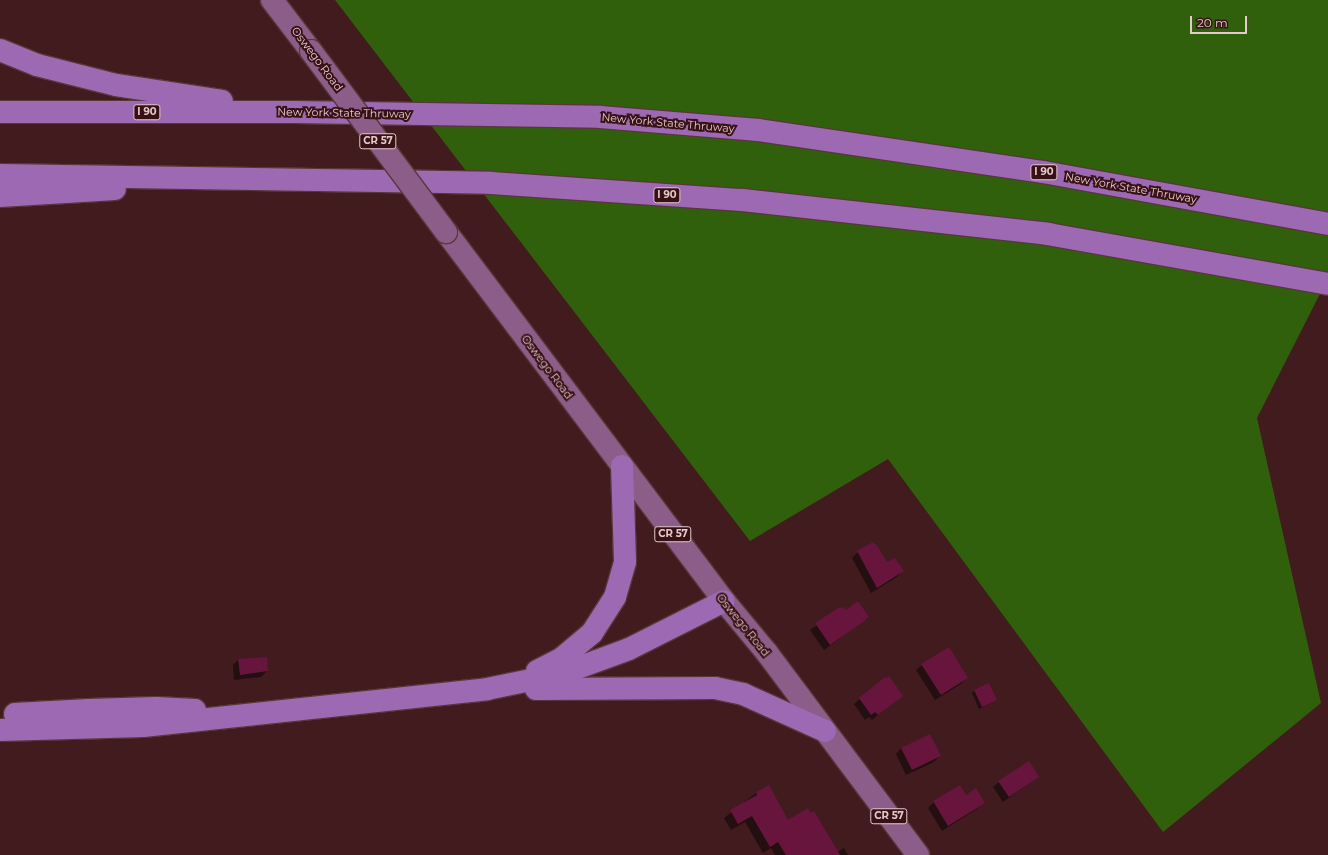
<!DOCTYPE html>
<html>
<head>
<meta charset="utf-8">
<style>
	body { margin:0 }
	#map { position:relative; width:1328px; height:855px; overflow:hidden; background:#421b1f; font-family:Montserrat,sans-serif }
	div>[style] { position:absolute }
	.forest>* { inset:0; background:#30600c }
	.shadow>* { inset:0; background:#0007 }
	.building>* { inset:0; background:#68153e }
	.roads { filter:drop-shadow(1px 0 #58373b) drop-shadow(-1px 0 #58373b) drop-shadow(0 1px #58373b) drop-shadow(0 -1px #58373b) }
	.primary>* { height:22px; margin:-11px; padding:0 11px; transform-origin:11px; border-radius:11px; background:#8d5d8a }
	.motorway>* { height:22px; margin:-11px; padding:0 11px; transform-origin:11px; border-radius:11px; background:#9d69b3 }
	.bridges { filter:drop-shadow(1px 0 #58373b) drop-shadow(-1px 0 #58373b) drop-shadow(0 1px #58373b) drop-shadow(0 -1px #58373b) }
	.primary-bridge>* { height:22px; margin:-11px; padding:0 11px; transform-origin:11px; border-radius:11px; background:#8d5d8a }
	span { translate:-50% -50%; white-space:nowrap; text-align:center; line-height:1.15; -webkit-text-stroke:4px #371116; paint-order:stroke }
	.shield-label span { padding:1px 3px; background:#371116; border:1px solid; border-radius:3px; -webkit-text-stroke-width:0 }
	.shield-label { font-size:10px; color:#e5cacb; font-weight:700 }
	.street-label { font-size:11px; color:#e5cacb }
	.scale { position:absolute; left:1190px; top:16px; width:57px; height:18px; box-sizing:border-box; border:2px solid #e5cacb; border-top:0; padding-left:5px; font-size:12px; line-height:14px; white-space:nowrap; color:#e5cacb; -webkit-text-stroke:3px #371116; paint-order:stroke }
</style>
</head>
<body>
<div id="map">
	<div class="forest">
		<i style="clip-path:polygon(335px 0,1328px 0,1328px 278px,1257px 418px,1321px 703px,1163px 832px,888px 459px,750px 541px)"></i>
	</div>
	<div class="shadow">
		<i style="clip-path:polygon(858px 552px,886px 563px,902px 571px,897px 577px,871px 593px,852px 558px)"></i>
		<i style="clip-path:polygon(840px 608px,865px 620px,824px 650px,810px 630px)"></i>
		<i style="clip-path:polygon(238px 660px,267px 671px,261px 677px,234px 680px,233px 665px)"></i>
		<i style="clip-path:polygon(922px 665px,967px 678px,961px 684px,935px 700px,916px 670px)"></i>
		<i style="clip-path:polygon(884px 678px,902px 696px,872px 720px,869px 717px,865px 720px,854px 704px)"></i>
		<i style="clip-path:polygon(974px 691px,996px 700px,979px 709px,972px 693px)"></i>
		<i style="clip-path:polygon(901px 748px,940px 756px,934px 762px,906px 775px,896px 754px)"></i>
		<i style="clip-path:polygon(1038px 777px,1003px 802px,993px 787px,999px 782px)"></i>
		<i style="clip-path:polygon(756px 793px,788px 822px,838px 852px,844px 848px,848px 855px,775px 855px,771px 848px,763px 853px,745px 822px,731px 830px,724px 818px)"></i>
		<i style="clip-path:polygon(966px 796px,983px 802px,978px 808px,942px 831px,928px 808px,934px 802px)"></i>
	</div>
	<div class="building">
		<i style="clip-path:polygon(873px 542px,875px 545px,876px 544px,887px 562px,895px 558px,904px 571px,877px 588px,857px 551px)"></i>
		<i style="clip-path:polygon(858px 601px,869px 617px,865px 619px,866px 620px,830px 645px,815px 623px,840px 607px,841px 608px,844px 607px,846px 610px)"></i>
		<i style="clip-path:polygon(949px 647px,968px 678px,941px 695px,921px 664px)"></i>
		<i style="clip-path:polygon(267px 657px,268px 671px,240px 675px,238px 659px)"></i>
		<i style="clip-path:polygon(889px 676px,903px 696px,878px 715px,875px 712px,871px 715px,859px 698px,885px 677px,886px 678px)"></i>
		<i style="clip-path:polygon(989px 683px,997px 700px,982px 707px,974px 690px)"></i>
		<i style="clip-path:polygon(930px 734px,941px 756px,912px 770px,901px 748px)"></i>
		<i style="clip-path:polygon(1029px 761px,1039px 777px,1009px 797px,998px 781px)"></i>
		<i style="clip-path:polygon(769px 785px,788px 820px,808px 808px,811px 813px,814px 811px,840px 855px,786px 855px,778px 842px,770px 847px,752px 816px,738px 824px,730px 810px,757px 795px,756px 792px)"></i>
		<i style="clip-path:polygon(960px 785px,966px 795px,976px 788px,985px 803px,948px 826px,933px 801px)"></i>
	</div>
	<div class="roads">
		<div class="primary">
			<i style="left:272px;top:0;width:64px;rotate:52.6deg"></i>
			<i style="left:446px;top:232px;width:462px;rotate:53deg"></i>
			<i style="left:724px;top:601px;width:67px;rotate:50.4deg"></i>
			<i style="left:767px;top:653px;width:252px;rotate:53.2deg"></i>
		</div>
		<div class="motorway">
			<i style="left:0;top:50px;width:40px;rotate:22deg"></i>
			<i style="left:37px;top:65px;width:81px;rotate:14.2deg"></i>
			<i style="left:116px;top:85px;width:107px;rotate:8.6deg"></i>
			<i style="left:0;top:112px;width:294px"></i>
			<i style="left:294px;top:112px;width:306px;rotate:0.9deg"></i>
			<i style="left:600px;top:117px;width:159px;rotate:4.7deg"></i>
			<i style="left:758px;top:130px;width:288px;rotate:8.4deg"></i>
			<i style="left:1043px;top:172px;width:290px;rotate:10.3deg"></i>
			<i style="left:0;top:175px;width:491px;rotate:0.9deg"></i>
			<i style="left:491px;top:183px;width:252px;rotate:3.9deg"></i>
			<i style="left:742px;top:200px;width:308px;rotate:6.3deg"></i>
			<i style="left:1048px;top:234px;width:284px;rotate:10.1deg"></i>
			<i style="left:0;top:196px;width:115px;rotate:-3.5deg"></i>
			<i style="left:537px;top:671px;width:27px;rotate:-27deg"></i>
			<i style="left:561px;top:659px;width:40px;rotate:-40deg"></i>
			<i style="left:592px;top:633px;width:43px;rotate:-57.4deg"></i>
			<i style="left:615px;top:597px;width:37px;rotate:-74deg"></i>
			<i style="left:625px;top:561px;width:95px;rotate:-91.8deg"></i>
			<i style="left:536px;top:689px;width:179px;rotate:-0.3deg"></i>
			<i style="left:715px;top:688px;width:29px;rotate:12deg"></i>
			<i style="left:743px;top:694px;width:90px;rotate:24.3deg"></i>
			<i style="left:15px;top:714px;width:74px;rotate:-3.1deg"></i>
			<i style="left:89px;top:710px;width:67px;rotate:-1.7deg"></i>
			<i style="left:156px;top:708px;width:39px;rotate:3deg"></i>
			<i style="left:0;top:730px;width:143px;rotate:-1.6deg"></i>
			<i style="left:143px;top:726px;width:346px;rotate:-6.1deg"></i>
			<i style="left:487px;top:689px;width:79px;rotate:-11.7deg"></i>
			<i style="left:564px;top:673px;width:69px;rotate:-20.3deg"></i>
			<i style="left:629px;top:649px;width:106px;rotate:-26.8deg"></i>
		</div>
	</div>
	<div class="bridges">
		<div class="primary-bridge">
			<i style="left:311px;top:51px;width:226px;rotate:53.3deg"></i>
		</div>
	</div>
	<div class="shield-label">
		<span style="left:147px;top:112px">I 90</span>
		<span style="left:378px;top:141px">CR 57</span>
		<span style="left:1044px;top:172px">I 90</span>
		<span style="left:667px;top:195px">I 90</span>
		<span style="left:673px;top:534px">CR 57</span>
		<span style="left:889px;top:816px">CR 57</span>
	</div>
	<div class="street-label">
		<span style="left:317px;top:59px;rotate:53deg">Oswego Road</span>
		<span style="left:344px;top:113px;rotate:1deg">New York State Thruway</span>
		<span style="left:668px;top:123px;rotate:5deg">New York State Thruway</span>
		<span style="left:1131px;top:188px;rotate:10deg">New York State Thruway</span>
		<span style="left:547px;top:367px;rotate:53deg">Oswego Road</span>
		<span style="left:743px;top:625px;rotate:51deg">Oswego Road</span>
	</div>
	<div class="scale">20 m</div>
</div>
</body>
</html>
